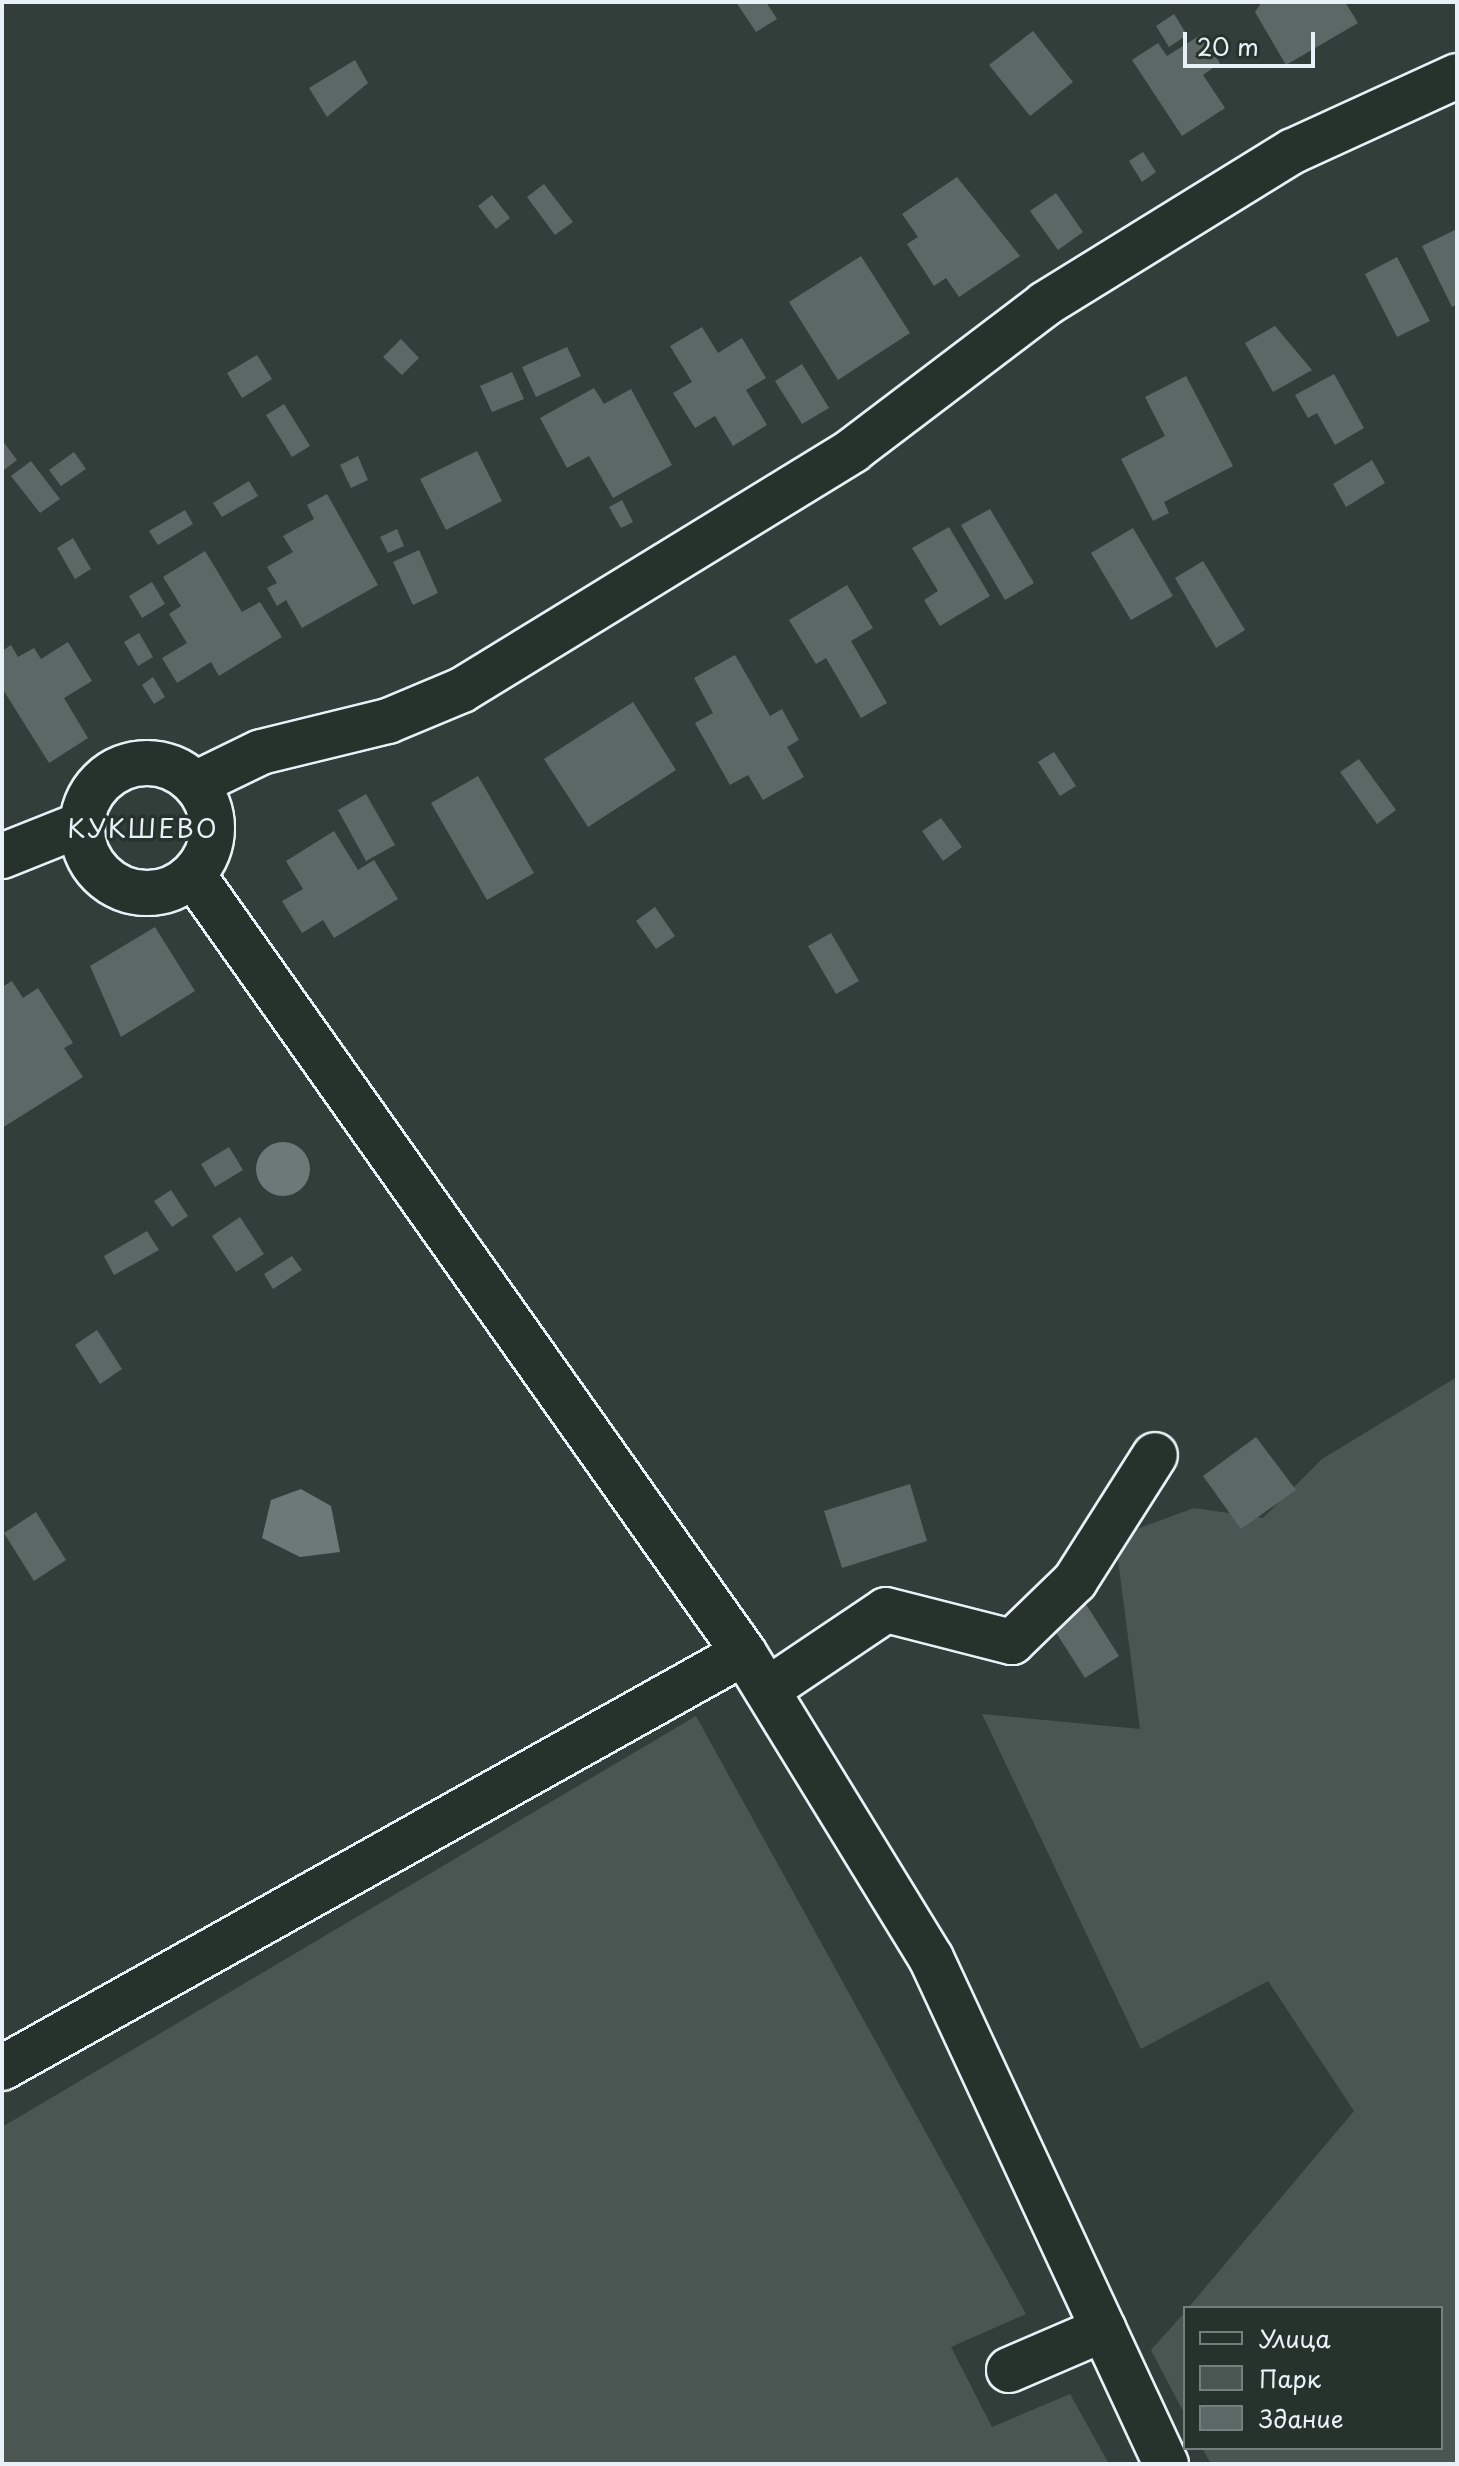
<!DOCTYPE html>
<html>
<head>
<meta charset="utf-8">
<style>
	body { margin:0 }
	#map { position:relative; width:1459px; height:2466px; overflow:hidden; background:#323e39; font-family:"Playpen Sans",sans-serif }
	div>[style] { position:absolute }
	.green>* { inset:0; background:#495651 }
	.water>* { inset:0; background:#6d7978 }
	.round { border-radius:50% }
	.building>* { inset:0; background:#5c6865 }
	.roads { filter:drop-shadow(2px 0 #e8f1f8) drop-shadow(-2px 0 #e8f1f8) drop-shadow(0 2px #e8f1f8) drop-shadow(0 -2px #e8f1f8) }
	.minor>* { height:44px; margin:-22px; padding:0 22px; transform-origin:22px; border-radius:22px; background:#26332d }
	.minor>.ring { margin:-22px; padding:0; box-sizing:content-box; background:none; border:44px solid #26332d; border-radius:50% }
	span { translate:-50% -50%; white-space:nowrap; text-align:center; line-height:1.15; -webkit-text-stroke:7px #26332d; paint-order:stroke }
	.quarter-label { font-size:26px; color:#e8f1f8; letter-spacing:2px }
	.frame { position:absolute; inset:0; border:4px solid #e8f1f8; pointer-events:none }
	.legend { position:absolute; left:1183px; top:2306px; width:260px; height:144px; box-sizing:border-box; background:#26332d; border:2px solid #747f7e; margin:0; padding:10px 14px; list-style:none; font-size:24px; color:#e8f1f8 }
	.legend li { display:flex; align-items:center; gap:16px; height:40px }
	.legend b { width:40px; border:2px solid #747f7e }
	.scale { position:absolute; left:1183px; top:32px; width:132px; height:36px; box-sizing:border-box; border:4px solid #e8f1f8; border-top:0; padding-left:10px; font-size:24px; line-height:28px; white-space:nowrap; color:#e8f1f8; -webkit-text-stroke:6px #26332d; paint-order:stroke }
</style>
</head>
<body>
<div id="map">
	<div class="green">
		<i style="clip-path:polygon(1457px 1377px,1457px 2464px,1211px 2464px,1202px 2448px,1441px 2448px,1441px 2308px,1188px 2308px,1354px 2111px,1268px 1981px,1141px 2049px,982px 1714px,1140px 1729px,1115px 1537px,1194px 1508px,1263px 1518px,1322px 1459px)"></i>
		<i style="clip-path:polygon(696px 1716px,1026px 2314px,951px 2347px,992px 2427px,1070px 2394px,1109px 2464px,2px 2464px,2px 2127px)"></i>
		<i style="clip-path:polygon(1185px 2312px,1185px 2415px,1151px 2350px)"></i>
	</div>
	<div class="water">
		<i class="round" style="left:256px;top:1142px;width:54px;height:54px"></i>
		<i style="clip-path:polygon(301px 1489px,331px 1506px,340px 1552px,300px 1557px,262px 1538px,271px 1500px)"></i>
	</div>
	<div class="building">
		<i style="clip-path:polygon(736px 2px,766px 2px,777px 19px,756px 32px)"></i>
		<i style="clip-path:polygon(1262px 2px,1345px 2px,1358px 23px,1286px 65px,1255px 12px)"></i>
		<i style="clip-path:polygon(1174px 14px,1187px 35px,1169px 47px,1156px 26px)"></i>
		<i style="clip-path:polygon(1033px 31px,1073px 82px,1030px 116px,989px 65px)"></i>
		<i style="clip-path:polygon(1202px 34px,1220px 63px,1203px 75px,1225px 108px,1182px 136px,1132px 60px,1158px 43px,1167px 56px)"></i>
		<i style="clip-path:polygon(355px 60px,368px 83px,327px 117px,309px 88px)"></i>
		<i style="clip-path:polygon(1143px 152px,1156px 172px,1142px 182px,1129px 161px)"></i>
		<i style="clip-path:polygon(957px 177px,1020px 256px,959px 297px,946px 278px,934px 286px,907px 244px,918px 237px,902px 214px)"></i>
		<i style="clip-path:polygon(544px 184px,573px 222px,555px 235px,527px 197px)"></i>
		<i style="clip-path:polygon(1056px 193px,1083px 232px,1058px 250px,1030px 211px)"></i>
		<i style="clip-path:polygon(492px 195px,510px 218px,496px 229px,478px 206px)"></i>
		<i style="clip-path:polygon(1457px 229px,1457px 304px,1452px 307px,1422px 246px)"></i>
		<i style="clip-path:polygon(861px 256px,910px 333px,838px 380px,789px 302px)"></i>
		<i style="clip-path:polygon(1397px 257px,1430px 321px,1397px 337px,1365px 274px)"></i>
		<i style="clip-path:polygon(1275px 326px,1312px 370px,1273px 392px,1245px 343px)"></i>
		<i style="clip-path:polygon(702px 327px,718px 353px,742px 338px,766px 378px,746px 390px,767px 425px,733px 446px,715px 416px,695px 428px,673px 393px,692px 382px,670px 346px)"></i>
		<i style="clip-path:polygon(401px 339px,419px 358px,402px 375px,383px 357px)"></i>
		<i style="clip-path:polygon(567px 347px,581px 376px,536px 397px,522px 367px)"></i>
		<i style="clip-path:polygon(257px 355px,272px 379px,242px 398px,227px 373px)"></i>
		<i style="clip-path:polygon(802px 364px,829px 408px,802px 424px,775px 381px)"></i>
		<i style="clip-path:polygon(512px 372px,524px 399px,492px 412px,480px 386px)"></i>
		<i style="clip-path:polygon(1334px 374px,1364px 428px,1335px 445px,1317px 413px,1308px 418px,1295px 395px)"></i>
		<i style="clip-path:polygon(1186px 376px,1233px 466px,1164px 502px,1169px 513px,1153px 521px,1121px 459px,1165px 436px,1145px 397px)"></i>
		<i style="clip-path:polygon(594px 388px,604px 404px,631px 389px,672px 465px,613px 498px,589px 456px,567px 468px,540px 418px)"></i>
		<i style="clip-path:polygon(284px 404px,310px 446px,292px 457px,266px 415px)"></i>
		<i style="clip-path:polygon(2px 440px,17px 460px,4px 470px,2px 466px)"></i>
		<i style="clip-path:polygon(477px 451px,502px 501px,446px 530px,420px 479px)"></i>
		<i style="clip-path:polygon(74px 452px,86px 469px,61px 486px,49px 470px)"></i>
		<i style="clip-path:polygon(358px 456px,368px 480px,351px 488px,340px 465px)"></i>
		<i style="clip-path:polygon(1372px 460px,1385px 483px,1346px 507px,1333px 484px)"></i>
		<i style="clip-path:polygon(31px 461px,60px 499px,40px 513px,11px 476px)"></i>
		<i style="clip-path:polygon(249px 481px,258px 496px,222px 517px,213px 503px)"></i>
		<i style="clip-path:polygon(327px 494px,378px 585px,302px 628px,286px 600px,277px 606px,267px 588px,277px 583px,267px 567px,293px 552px,283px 536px,314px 519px,307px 505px)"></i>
		<i style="clip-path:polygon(622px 500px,633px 522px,621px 528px,609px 507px)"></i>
		<i style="clip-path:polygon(990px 509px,1034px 583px,1005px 600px,961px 525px)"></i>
		<i style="clip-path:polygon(185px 510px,193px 524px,158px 545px,149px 531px)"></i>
		<i style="clip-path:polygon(949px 527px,990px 596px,940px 626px,924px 600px,938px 591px,912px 548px)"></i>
		<i style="clip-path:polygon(1133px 528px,1173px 596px,1131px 620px,1091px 553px)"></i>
		<i style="clip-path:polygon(397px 529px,404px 546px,388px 553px,380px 537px)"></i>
		<i style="clip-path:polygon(73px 538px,91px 569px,75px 579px,57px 548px)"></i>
		<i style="clip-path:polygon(419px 550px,438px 593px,413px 605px,393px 562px)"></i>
		<i style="clip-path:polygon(205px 551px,242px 612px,260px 602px,282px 637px,219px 676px,211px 662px,177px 683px,162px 658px,187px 643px,169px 614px,181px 606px,163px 577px)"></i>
		<i style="clip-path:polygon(1203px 561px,1245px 630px,1216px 648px,1175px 578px)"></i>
		<i style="clip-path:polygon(152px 582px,165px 604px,142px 618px,129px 596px)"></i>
		<i style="clip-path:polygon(847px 585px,873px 628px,851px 641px,887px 703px,861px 718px,826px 658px,816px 664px,789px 620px)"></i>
		<i style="clip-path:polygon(139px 633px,153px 657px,138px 666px,124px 642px)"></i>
		<i style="clip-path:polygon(68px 642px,92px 681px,64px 698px,88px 738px,49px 763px,2px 688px,2px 651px,11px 645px,18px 657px,34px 648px,41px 659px)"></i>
		<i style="clip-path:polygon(735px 655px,770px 716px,782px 709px,799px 740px,787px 747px,804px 777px,763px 800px,748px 775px,730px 785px,695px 723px,713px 713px,694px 678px)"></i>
		<i style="clip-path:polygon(153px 677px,165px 697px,154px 704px,142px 685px)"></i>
		<i style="clip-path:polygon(633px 702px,676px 770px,588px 827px,544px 759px)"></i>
		<i style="clip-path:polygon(1054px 752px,1076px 786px,1060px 796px,1038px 762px)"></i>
		<i style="clip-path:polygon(1359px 759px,1396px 810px,1377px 824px,1340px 772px)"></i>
		<i style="clip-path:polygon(478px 776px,534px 873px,487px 900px,431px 803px)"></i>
		<i style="clip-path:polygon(366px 794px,395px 845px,366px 861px,338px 810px)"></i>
		<i style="clip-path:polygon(941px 818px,962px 847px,943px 861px,922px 831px)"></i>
		<i style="clip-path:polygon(334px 831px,358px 870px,374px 860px,398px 899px,334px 938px,323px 920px,302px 933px,282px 901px,303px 889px,286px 861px)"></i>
		<i style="clip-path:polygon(655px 907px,675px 936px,656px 949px,636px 921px)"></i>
		<i style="clip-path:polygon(155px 927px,195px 991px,121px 1037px,90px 966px)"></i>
		<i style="clip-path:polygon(831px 933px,859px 981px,836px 994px,808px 946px)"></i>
		<i style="clip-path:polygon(12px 981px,23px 998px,38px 988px,73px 1043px,64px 1048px,83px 1077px,2px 1128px,2px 987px)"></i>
		<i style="clip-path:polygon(229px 1147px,243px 1170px,215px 1187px,201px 1164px)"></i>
		<i style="clip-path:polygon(171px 1190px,188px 1216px,172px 1227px,154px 1201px)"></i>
		<i style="clip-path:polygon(240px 1217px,264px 1254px,236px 1272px,212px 1236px)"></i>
		<i style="clip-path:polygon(147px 1231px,159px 1250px,114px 1275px,104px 1256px)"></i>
		<i style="clip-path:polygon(292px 1256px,302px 1270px,273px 1289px,264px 1274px)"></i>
		<i style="clip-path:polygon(97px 1330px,122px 1369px,100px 1384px,75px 1345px)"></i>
		<i style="clip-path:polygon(1256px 1437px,1296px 1490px,1241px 1529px,1203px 1476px)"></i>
		<i style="clip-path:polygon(910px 1484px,927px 1541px,842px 1568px,824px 1511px)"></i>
		<i style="clip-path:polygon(36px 1512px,66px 1560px,34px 1581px,4px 1533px)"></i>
		<i style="clip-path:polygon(1082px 1598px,1119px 1656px,1085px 1678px,1048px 1620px)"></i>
	</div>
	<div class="roads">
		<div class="minor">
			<i class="ring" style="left:82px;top:763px;width:86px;height:86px"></i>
			<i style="left:195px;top:784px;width:73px;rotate:-25.9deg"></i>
			<i style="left:261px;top:752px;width:131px;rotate:-13.7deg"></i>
			<i style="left:388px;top:721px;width:80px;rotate:-22.7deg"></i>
			<i style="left:462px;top:690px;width:459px;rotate:-31.5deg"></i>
			<i style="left:853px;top:450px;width:241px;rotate:-37.2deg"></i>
			<i style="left:1045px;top:304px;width:291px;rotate:-31.7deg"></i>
			<i style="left:1293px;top:151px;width:180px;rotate:-24.6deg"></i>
			<i style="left:2px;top:856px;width:86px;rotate:-21.8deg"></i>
			<i style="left:193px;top:875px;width:953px;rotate:54.69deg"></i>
			<i style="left:744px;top:1653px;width:358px;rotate:58.5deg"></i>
			<i style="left:931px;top:1958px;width:558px;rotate:65.09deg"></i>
			<i style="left:767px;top:1690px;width:143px;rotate:-33.9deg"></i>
			<i style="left:886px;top:1610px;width:130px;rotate:14.3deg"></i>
			<i style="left:1012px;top:1642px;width:88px;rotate:-44.1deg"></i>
			<i style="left:1075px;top:1581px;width:149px;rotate:-57.6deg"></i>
			<i style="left:2px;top:2068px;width:850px;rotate:-29.22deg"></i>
			<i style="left:1009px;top:2370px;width:103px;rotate:-23.3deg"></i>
		</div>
	</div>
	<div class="quarter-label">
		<span style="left:143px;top:828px">КУКШЕВО</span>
	</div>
	<div class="frame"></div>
	<ul class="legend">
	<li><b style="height:10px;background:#26332d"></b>Улица</li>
	<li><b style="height:22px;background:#495651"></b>Парк</li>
	<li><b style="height:22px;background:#5c6865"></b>Здание</li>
	</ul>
	<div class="scale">20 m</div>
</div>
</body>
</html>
